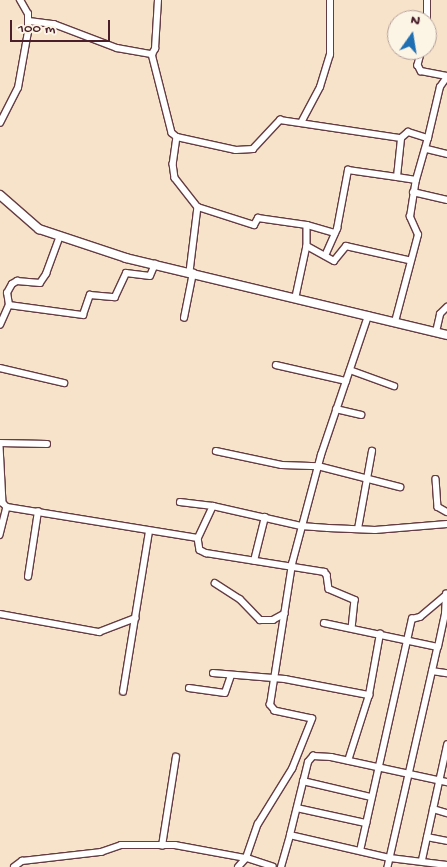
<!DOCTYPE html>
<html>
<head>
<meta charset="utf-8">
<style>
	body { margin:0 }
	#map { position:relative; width:447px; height:867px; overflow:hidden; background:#f7e3ca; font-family:"Gochi Hand",sans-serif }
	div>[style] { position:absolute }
	.roads { filter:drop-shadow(1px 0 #643c43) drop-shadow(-1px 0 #643c43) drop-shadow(0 1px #643c43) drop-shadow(0 -1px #643c43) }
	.minor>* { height:5.5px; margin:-2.75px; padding:0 2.75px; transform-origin:2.75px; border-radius:2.75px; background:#fff }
	.tertiary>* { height:8px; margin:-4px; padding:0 4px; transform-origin:4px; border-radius:4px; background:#fff }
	span { translate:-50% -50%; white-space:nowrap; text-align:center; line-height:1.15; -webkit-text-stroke:5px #fcf5e5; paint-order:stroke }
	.north { position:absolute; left:387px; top:10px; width:50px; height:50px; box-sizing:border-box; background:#fcf5e5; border:1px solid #b59f9b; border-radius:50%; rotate:13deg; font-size:14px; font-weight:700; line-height:20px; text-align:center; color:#4a1f2b }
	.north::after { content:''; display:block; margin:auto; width:18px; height:22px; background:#1f6fb2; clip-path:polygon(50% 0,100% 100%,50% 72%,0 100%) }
	.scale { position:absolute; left:10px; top:20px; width:100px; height:22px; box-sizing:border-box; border:2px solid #4a1f2b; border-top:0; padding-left:6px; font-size:15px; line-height:18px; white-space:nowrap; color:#4a1f2b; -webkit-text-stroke:4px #fcf5e5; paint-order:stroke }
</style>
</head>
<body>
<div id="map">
	<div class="roads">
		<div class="minor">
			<i style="left:427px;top:20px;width:20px;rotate:-90deg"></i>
			<i style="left:29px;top:21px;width:25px;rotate:7deg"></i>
			<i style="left:54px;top:24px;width:67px;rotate:20.9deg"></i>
			<i style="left:117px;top:48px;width:36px;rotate:10deg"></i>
			<i style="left:152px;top:54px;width:81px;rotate:75.8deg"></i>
			<i style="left:172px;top:133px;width:6px;rotate:39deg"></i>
			<i style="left:177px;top:137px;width:60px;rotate:12.4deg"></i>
			<i style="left:236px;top:150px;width:17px;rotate:-3deg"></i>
			<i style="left:253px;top:149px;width:40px;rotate:-47deg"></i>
			<i style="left:280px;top:120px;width:122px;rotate:8.5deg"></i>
			<i style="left:401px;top:138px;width:9px;rotate:-41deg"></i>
			<i style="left:408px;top:132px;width:21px;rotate:17deg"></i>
			<i style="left:428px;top:138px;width:52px;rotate:-76.8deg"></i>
			<i style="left:440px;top:87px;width:12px;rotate:-55deg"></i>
			<i style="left:422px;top:50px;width:16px;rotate:105deg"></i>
			<i style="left:418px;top:65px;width:7px;rotate:63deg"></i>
			<i style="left:421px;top:71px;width:26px;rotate:11deg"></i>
			<i style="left:152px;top:54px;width:6px;rotate:-59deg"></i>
			<i style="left:155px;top:49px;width:49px;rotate:-86.5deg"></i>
			<i style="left:302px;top:121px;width:38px;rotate:-62deg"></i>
			<i style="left:320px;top:87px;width:34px;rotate:-73deg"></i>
			<i style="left:330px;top:55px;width:55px;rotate:-90deg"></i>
			<i style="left:0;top:123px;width:39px;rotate:-63deg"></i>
			<i style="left:18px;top:88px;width:57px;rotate:-79.9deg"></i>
			<i style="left:28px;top:32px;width:18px;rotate:-90deg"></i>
			<i style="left:28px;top:14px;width:16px;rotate:-120deg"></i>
			<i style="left:177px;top:137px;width:27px;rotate:98deg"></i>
			<i style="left:173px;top:164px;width:14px;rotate:82deg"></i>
			<i style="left:175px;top:178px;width:37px;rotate:52deg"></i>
			<i style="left:198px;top:207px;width:65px;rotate:97deg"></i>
			<i style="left:427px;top:149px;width:21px;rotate:14deg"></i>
			<i style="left:397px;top:177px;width:19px;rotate:9deg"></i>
			<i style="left:416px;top:180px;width:44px;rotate:-74.1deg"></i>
			<i style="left:413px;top:192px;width:35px;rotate:13deg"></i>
			<i style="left:198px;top:207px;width:59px;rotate:17.8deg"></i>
			<i style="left:254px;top:225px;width:8px;rotate:-60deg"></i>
			<i style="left:258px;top:218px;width:49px;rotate:8.1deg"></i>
			<i style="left:307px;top:225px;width:21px;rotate:90deg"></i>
			<i style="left:307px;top:246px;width:52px;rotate:102.2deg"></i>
			<i style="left:307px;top:225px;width:29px;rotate:16deg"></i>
			<i style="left:307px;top:246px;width:31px;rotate:29deg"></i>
			<i style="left:334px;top:261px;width:19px;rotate:-51deg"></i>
			<i style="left:346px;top:246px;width:64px;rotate:12.7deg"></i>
			<i style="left:325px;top:256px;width:30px;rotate:-66deg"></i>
			<i style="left:337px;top:229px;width:60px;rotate:-79.4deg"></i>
			<i style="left:348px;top:170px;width:49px;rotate:8.1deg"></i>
			<i style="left:397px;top:177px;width:39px;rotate:-84deg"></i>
			<i style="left:9px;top:305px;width:75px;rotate:7.7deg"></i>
			<i style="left:83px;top:315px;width:21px;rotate:-71deg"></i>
			<i style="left:90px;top:295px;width:25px;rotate:5deg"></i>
			<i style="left:115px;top:297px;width:26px;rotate:-65deg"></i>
			<i style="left:126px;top:273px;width:24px;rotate:7deg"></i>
			<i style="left:150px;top:276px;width:13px;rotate:-67deg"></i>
			<i style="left:184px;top:318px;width:46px;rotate:-78.7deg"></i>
			<i style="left:395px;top:322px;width:90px;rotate:-75.2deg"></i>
			<i style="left:418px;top:235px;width:20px;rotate:-114deg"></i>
			<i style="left:410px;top:217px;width:37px;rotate:-81deg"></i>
			<i style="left:0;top:325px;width:22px;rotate:-66deg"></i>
			<i style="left:9px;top:305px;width:12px;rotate:-99deg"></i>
			<i style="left:7px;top:293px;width:10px;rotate:-61deg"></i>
			<i style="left:12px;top:284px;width:6px;rotate:-31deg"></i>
			<i style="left:17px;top:281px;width:23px;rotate:5deg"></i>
			<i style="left:40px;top:283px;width:11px;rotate:-56deg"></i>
			<i style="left:46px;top:274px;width:40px;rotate:-69.8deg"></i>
			<i style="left:436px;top:332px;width:18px;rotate:-77deg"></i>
			<i style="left:440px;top:314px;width:10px;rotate:-45deg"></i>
			<i style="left:276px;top:365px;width:72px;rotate:12.9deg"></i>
			<i style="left:0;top:368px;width:66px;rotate:13.2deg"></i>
			<i style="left:350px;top:370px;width:47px;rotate:20deg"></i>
			<i style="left:336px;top:409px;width:26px;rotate:13deg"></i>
			<i style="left:0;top:443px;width:47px;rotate:1.2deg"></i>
			<i style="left:0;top:446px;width:57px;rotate:87deg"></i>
			<i style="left:3px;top:503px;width:6px;rotate:45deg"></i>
			<i style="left:7px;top:507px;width:29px;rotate:104deg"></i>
			<i style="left:216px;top:451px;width:67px;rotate:12deg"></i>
			<i style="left:282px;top:465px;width:36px;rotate:2deg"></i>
			<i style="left:318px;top:466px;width:85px;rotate:14.4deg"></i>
			<i style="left:436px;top:479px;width:28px;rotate:86deg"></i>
			<i style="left:438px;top:507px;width:10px;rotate:29deg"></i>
			<i style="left:180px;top:502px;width:33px;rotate:7deg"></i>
			<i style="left:7px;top:507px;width:193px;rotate:9.2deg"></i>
			<i style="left:198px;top:538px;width:35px;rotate:-65deg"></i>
			<i style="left:213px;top:506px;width:90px;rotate:12.8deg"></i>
			<i style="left:301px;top:526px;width:27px;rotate:4deg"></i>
			<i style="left:328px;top:528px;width:47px;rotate:2.4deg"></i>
			<i style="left:375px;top:530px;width:72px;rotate:-4.8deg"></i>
			<i style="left:358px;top:529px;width:79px;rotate:-79.8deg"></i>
			<i style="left:198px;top:538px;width:12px;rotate:81deg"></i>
			<i style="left:200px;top:550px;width:7px;rotate:27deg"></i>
			<i style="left:206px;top:553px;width:120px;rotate:9.1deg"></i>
			<i style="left:324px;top:572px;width:4px;rotate:45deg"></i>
			<i style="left:327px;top:575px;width:14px;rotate:82deg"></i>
			<i style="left:329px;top:589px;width:28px;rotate:23deg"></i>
			<i style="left:355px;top:600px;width:27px;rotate:96deg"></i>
			<i style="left:254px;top:561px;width:45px;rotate:-76deg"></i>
			<i style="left:28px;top:577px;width:66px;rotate:-81.3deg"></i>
			<i style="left:215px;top:583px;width:30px;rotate:33deg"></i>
			<i style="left:240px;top:599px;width:29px;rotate:46deg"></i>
			<i style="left:260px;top:620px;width:13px"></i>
			<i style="left:273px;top:620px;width:13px;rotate:-29deg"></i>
			<i style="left:0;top:614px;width:101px;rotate:10.3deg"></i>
			<i style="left:99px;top:632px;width:39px;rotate:-21deg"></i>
			<i style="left:324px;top:623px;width:116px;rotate:11.9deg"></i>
			<i style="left:438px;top:647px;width:226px;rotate:102.8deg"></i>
			<i style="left:438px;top:647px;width:34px;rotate:-78deg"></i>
			<i style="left:445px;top:614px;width:20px;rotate:-87deg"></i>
			<i style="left:432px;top:671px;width:15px;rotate:8deg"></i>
			<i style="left:213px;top:673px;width:72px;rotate:4.8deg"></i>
			<i style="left:285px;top:679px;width:86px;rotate:10.8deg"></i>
			<i style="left:189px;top:688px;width:36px;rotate:8deg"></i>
			<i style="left:225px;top:693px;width:18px;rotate:-71deg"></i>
			<i style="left:123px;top:692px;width:163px;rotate:-80.8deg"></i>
			<i style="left:348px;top:761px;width:69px;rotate:-72.3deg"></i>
			<i style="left:369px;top:695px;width:62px;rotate:-79.8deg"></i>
			<i style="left:303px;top:781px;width:70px;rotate:13.2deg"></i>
			<i style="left:297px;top:808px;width:71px;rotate:12.3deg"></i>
			<i style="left:433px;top:809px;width:15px;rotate:16deg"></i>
			<i style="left:290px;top:835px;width:75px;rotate:-76.1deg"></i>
			<i style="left:308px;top:762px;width:8px;rotate:-50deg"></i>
			<i style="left:313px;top:756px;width:18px;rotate:3deg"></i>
			<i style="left:331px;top:757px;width:119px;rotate:12.2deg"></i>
			<i style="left:427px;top:837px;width:20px;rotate:11deg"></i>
			<i style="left:162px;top:846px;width:90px;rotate:-81.1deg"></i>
			<i style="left:360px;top:851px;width:238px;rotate:-77.4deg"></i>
			<i style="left:412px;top:619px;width:8px;rotate:-14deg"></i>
			<i style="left:420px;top:617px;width:35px;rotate:-40deg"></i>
			<i style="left:422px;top:860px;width:118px;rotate:-77.7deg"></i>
			<i style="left:14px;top:867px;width:10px;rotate:-37deg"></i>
			<i style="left:22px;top:861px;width:80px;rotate:-6.5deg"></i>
			<i style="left:101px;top:852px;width:21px;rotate:-19deg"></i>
			<i style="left:121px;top:845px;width:54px"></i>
			<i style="left:175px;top:845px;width:72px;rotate:10.4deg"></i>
			<i style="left:238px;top:867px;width:12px;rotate:-48deg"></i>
			<i style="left:273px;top:867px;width:28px;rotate:-162deg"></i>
			<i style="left:246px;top:858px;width:36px;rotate:-71deg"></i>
			<i style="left:258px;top:824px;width:65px;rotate:-58.3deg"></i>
			<i style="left:292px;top:769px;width:54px;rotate:-68.2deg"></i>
			<i style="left:312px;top:719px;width:38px;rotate:-168deg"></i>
			<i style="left:275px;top:711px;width:8px;rotate:-130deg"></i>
			<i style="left:270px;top:705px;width:143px;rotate:-81.1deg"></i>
			<i style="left:292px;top:564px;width:113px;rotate:-75.1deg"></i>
			<i style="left:321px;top:455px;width:147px;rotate:-71.3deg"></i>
			<i style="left:281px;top:867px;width:33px;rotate:-74deg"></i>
			<i style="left:290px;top:835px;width:103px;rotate:13deg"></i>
			<i style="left:390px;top:858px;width:57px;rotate:7deg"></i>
		</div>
		<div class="tertiary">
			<i style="left:0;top:195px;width:52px;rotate:41.1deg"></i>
			<i style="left:39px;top:229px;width:92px;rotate:18.4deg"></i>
			<i style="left:126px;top:258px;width:330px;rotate:13.5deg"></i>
		</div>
	</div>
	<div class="north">N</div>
	<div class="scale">100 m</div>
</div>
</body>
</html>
